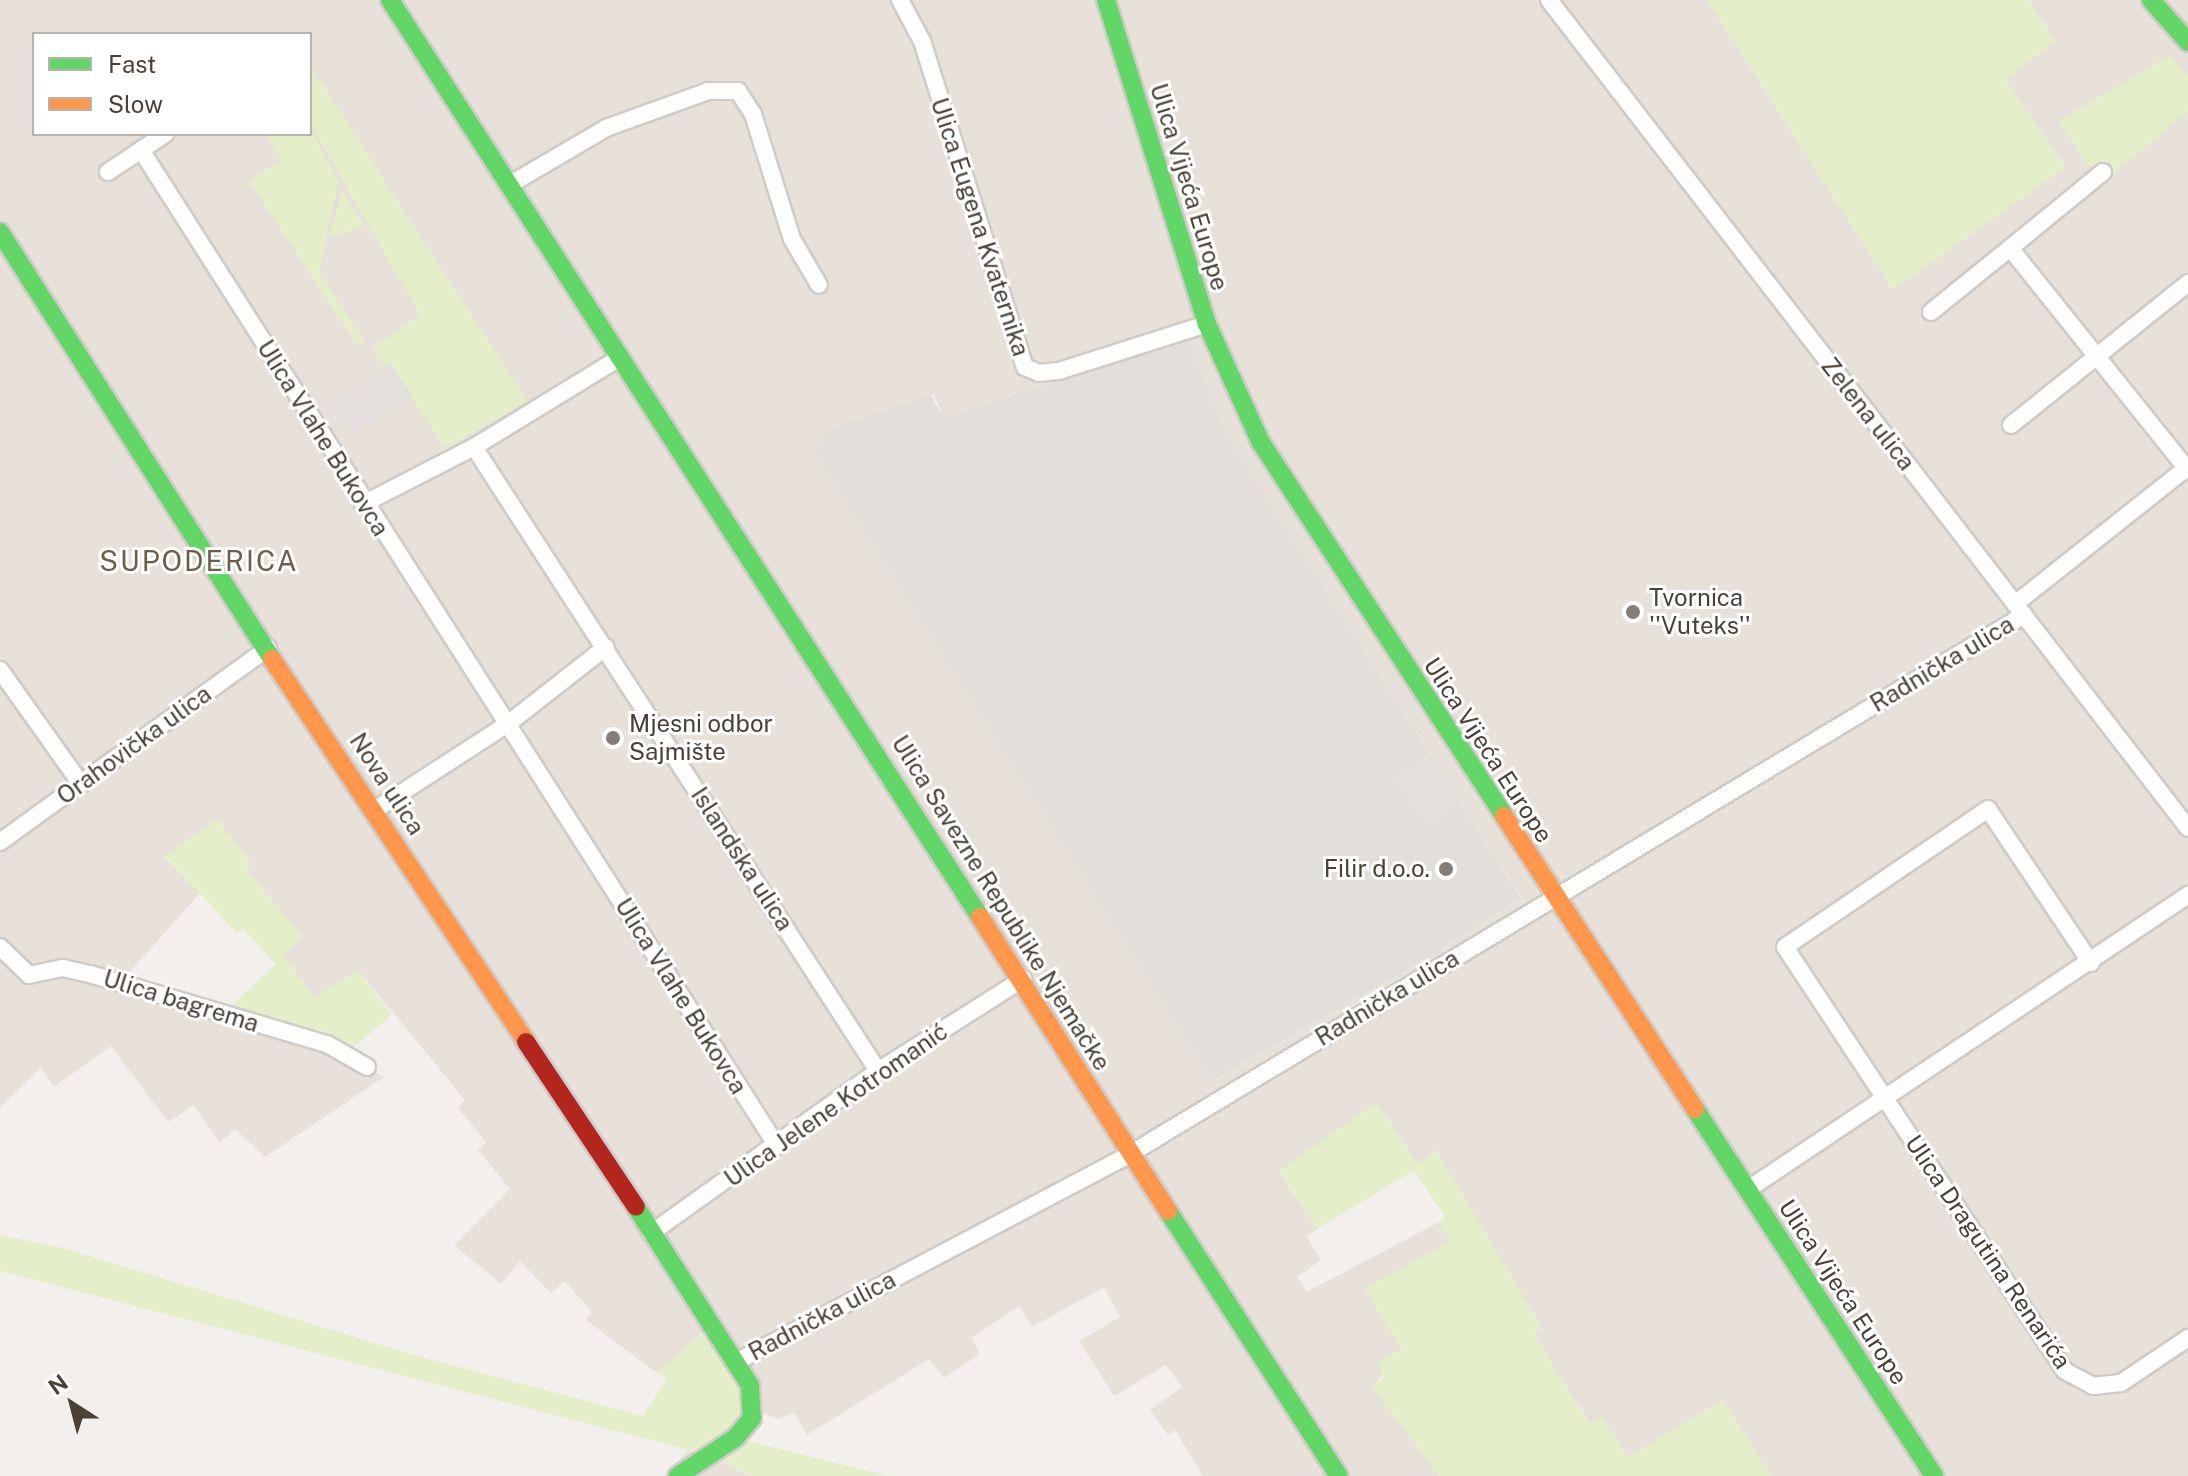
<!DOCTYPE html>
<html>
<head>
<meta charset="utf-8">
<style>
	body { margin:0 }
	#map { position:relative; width:2188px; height:1476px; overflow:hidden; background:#f2efec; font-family:"Public Sans",sans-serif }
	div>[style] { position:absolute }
	.residential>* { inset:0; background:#e7e1d9 }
	.industrial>* { inset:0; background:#e2deda }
	.green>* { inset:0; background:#e4eec9 }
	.parking>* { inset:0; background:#e4e0dd }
	.roads { filter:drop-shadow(2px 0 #cfccc8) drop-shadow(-2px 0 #cfccc8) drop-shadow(0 2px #cfccc8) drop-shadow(0 -2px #cfccc8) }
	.street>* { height:16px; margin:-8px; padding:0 8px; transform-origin:8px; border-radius:8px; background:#fdfdfc }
	.fast>* { height:18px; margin:-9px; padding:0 9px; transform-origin:9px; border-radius:9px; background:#63d668 }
	.slow>* { height:18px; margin:-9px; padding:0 9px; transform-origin:9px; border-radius:9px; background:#ff974d }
	.jam>* { height:18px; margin:-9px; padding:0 9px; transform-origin:9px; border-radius:9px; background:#b3261e }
	.dots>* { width:22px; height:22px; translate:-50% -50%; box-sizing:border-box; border:4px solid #fff; border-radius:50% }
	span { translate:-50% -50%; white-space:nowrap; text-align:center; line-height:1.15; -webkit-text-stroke:6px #fff; paint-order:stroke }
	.street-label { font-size:24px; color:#4a4036 }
	.poi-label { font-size:24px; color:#4a4036 }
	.left { translate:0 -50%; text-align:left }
	.right { translate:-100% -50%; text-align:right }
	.quarter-label { font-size:28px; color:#6f5d4c; letter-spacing:2px }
	.legend { position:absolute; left:32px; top:32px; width:280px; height:104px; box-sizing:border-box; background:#fff; border:2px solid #b7b3af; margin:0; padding:10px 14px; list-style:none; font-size:24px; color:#4a4036 }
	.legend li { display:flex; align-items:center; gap:16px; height:40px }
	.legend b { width:40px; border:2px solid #b7b3af }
	.north { position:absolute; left:32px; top:1364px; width:80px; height:80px; -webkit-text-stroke:6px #fff; paint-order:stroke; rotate:324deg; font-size:22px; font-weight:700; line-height:32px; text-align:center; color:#4a4036 }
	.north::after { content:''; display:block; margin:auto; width:28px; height:36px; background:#4a4036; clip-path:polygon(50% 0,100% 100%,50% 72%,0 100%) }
</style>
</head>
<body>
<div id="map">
	<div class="residential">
		<i style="clip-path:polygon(evenodd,0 0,1707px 0,1893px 290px,2006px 79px,2056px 40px,2028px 0,2188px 0,2188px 1476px,1771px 1476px,1722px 1400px,1628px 1458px,1602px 1417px,1590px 1423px,1557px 1373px,1533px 1333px,1542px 1328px,1435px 1150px,1418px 1164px,1279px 1172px,1317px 1229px,1307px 1237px,1321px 1260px,1297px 1277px,1307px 1292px,1439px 1222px,1450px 1242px,1364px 1289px,1403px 1349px,1373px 1386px,1439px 1476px,1203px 1476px,1175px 1430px,1168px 1435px,1150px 1410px,1182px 1387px,1166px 1365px,1114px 1396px,1079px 1341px,1120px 1317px,1104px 1287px,1032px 1327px,1019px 1306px,971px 1338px,980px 1354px,944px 1378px,929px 1359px,807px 1435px,794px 1413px,778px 1419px,759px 1411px,707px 1328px,657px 1373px,586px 1320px,592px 1312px,565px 1281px,551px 1293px,520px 1261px,501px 1284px,454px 1245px,510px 1189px,478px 1150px,486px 1142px,458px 1108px,465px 1100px,358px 970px,315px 997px,283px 956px,302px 936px,245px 869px,252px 864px,164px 857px,200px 893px,120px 983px,327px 1044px,384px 1077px,265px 1157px,235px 1129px,220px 1143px,194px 1105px,168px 1122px,111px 1046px,54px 1087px,41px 1068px,0 1107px,0 0,34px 34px,310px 34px,310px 134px,34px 134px,34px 34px,0 0,1189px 338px,1223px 427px,1521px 897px,1399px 975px,1213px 1081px,812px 450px,831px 428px,934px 394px,943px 418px,1189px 338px)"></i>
		<i style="clip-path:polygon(687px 1451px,708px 1455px,751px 1476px,665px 1476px)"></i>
	</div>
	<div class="industrial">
		<i style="clip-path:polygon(1189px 338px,1223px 427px,1521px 898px,1399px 975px,1212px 1081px,812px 450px,831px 428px,931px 395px,943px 418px)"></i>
	</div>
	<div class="green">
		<i style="clip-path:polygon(1707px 0,2028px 0,2056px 40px,2006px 80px,2066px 167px,1893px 290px)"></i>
		<i style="clip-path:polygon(2170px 55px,2188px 77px,2188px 111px,2100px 185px,2059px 121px)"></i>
		<i style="clip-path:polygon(310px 65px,527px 401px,445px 449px,391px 365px,385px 368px,372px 348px,420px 315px,310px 123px)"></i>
		<i style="clip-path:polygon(310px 128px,338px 182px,319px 272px,365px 342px,358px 347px,249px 181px,281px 160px,266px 134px,310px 134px)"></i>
		<i style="clip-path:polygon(343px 192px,364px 227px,330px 237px,341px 194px)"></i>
		<i style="clip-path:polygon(217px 819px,252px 864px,246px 870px,303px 936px,283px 956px,315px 997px,358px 970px,392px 1015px,345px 1054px,222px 1014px,276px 964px,243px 929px,237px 933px,164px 856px)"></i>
		<i style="clip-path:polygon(1377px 1102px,1418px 1164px,1436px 1150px,1542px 1328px,1534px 1334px,1589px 1423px,1602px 1416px,1628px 1457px,1723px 1400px,1771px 1476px,1439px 1476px,1372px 1386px,1384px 1377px,1377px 1363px,1402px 1349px,1364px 1289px,1450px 1242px,1439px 1222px,1445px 1216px,1414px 1170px,1317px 1229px,1279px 1171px)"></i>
		<i style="clip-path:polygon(0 1235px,63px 1248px,414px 1355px,643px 1416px,667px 1379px,657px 1373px,707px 1328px,732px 1366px,747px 1408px,736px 1438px,888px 1476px,751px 1476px,708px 1455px,0 1271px)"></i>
	</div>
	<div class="parking">
		<i style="clip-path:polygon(391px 364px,412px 396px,351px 436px,330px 404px)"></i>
		<i style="clip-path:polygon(1427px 757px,1458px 805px,1426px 826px,1395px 778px)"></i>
	</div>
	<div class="roads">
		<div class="street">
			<i style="left:900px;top:0;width:47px;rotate:61.8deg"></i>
			<i style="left:922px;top:41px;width:342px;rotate:72.5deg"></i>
			<i style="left:1025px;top:367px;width:15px;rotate:23deg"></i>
			<i style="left:1039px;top:373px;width:20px;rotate:-6deg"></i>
			<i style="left:1059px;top:371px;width:155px;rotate:-17.6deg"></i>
			<i style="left:1549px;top:0;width:1046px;rotate:52.34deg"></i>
			<i style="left:141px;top:150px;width:1182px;rotate:57.44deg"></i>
			<i style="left:108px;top:172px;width:69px;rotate:-33.7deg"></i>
			<i style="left:2103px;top:172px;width:120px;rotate:140.7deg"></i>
			<i style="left:2010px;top:248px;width:285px;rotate:51.3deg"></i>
			<i style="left:509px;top:185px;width:113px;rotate:-30.4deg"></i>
			<i style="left:606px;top:128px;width:109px;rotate:-19.9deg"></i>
			<i style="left:708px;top:91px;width:30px"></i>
			<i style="left:738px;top:91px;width:27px;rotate:57deg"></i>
			<i style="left:753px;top:114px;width:131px;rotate:72.7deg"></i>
			<i style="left:792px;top:239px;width:53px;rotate:59.6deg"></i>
			<i style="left:1931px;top:312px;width:102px;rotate:-39deg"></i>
			<i style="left:2011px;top:425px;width:227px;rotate:-38.7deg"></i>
			<i style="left:474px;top:447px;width:743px;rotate:57.08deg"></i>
			<i style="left:363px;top:504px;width:125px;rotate:-27.2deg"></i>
			<i style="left:474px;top:447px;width:172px;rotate:-31.5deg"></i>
			<i style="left:2015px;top:604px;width:221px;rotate:-38.4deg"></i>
			<i style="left:0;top:670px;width:140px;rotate:54.6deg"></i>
			<i style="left:375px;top:810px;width:160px;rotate:-33deg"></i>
			<i style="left:509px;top:723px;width:123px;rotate:-38.1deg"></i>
			<i style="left:0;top:842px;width:331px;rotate:-35.9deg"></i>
			<i style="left:0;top:947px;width:40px;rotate:44deg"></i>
			<i style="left:29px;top:975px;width:35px;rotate:-12deg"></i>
			<i style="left:63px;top:968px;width:28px;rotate:13deg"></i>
			<i style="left:90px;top:974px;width:247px;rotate:16.5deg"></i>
			<i style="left:327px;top:1044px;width:46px;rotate:29.9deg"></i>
			<i style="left:2091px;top:963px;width:185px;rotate:-123.8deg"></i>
			<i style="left:1988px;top:809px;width:245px;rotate:145.8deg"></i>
			<i style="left:1785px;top:947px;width:508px;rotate:56.56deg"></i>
			<i style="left:2065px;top:1371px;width:32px;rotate:28deg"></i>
			<i style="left:2093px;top:1386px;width:28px;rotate:-6deg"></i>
			<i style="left:2121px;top:1383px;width:81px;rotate:-33.9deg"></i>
			<i style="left:1747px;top:1190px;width:531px;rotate:-33.78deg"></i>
			<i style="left:651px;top:1233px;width:279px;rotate:-35.5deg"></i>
			<i style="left:878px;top:1071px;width:172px;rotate:-32.4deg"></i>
			<i style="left:738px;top:1361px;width:443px;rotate:-27.8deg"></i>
			<i style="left:1130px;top:1154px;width:1044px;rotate:-31.09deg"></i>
		</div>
		<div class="fast">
			<i style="left:390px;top:0;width:1090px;rotate:57.24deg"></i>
			<i style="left:1106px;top:0;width:339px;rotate:72.7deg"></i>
			<i style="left:1207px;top:324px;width:128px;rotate:65.6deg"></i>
			<i style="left:1260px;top:441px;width:447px;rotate:56.9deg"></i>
			<i style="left:2151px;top:0;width:56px;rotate:48.6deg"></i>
			<i style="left:0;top:232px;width:506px;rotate:57.5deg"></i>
			<i style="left:1695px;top:1109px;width:438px;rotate:56.9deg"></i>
			<i style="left:636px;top:1207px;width:211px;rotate:57.4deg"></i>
			<i style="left:750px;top:1385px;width:33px;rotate:87deg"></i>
			<i style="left:752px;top:1418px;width:26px;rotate:130deg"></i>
			<i style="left:735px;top:1438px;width:69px;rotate:146.3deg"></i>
			<i style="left:1168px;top:1211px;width:315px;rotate:57.2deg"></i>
		</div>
		<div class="slow">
			<i style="left:272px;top:659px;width:460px;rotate:56.4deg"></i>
			<i style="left:1504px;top:816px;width:350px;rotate:56.9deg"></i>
			<i style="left:980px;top:917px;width:349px;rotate:57.4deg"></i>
		</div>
		<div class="jam">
			<i style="left:526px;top:1042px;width:198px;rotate:56.3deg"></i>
		</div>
	</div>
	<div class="dots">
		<i style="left:1633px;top:612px;background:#857d76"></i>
		<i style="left:613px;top:738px;background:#857d76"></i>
		<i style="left:1446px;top:869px;background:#857d76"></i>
	</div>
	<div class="street-label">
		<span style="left:1189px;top:187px;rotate:73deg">Ulica Vijeća Europe</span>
		<span style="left:980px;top:227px;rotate:72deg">Ulica Eugena Kvaternika</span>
		<span style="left:1868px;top:414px;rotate:52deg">Zelena ulica</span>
		<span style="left:323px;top:438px;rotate:58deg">Ulica Vlahe Bukovca</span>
		<span style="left:1942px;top:664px;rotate:-31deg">Radnička ulica</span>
		<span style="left:134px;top:745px;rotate:-36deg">Orahovička ulica</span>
		<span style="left:1488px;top:750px;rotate:57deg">Ulica Vijeća Europe</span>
		<span style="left:387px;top:784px;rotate:57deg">Nova ulica</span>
		<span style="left:742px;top:859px;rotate:57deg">Islandska ulica</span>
		<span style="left:1001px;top:903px;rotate:58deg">Ulica Savezne Republike Njemačke</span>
		<span style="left:681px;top:996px;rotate:58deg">Ulica Vlahe Bukovca</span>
		<span style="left:1387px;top:998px;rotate:-31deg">Radnička ulica</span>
		<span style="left:181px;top:1001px;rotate:17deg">Ulica bagrema</span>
		<span style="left:836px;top:1105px;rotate:-35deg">Ulica Jelene Kotromanić</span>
		<span style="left:1988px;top:1252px;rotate:56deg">Ulica Dragutina Renarića</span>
		<span style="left:1843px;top:1292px;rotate:57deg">Ulica Vijeća Europe</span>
		<span style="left:822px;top:1316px;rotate:-28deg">Radnička ulica</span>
	</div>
	<div class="poi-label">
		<span class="left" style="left:1649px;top:612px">Tvornica<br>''Vuteks''</span>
		<span class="left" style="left:629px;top:738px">Mjesni odbor<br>Sajmište</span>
		<span class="right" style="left:1430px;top:869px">Filir d.o.o.</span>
	</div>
	<div class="quarter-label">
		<span style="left:199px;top:561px">SUPODERICA</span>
	</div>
	<ul class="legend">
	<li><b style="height:10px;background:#63d668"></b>Fast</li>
	<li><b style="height:10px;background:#ff974d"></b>Slow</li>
	</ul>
	<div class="north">N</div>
</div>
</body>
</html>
